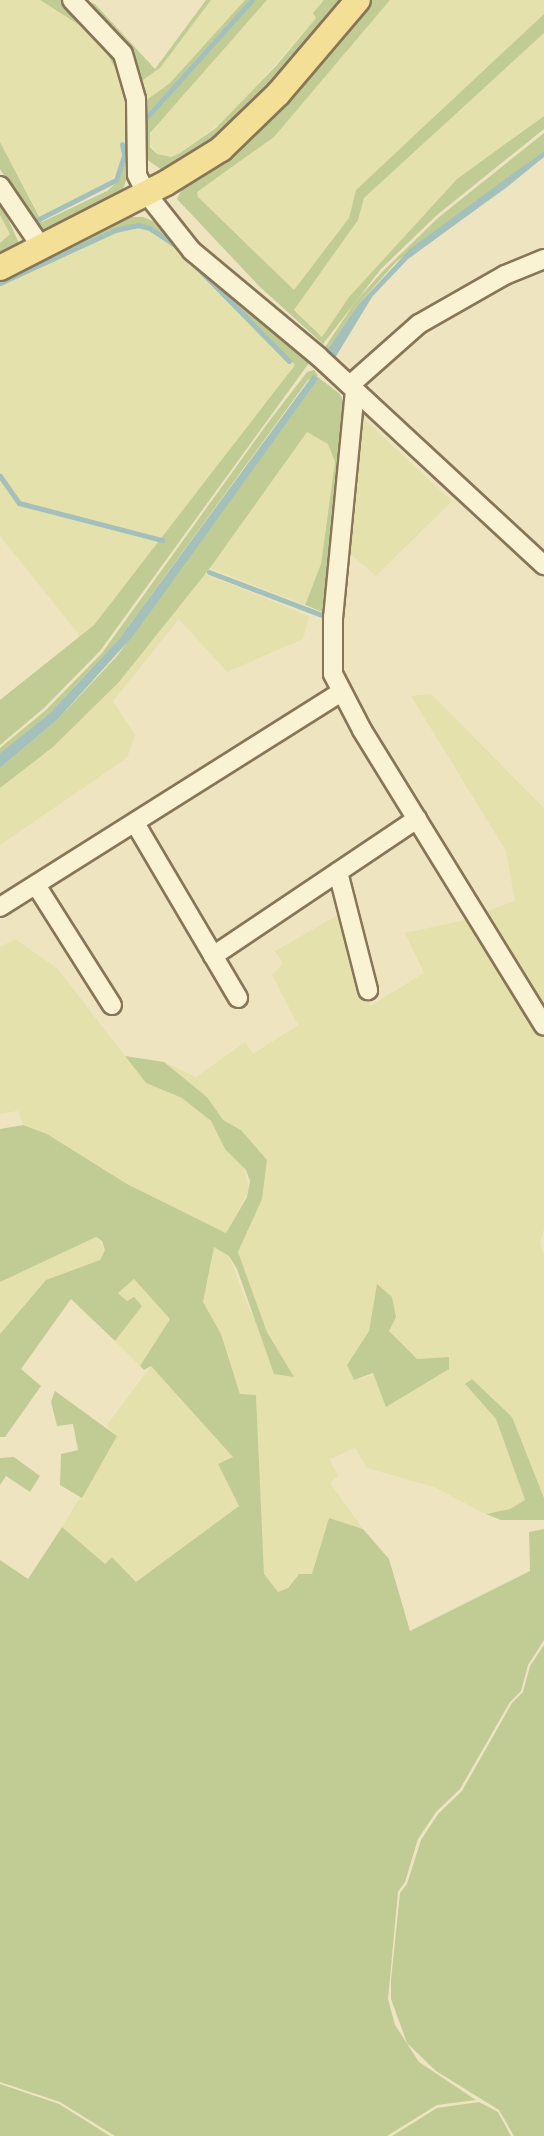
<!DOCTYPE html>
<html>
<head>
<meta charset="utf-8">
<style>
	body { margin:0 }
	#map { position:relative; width:544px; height:2136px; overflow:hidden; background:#eee5c0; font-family:Georgia,serif }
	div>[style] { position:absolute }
	.farmland>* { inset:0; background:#e4e1ad }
	.green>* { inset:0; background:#c0cc94 }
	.water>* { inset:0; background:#a3c0bb }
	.stream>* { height:5px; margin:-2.5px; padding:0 2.5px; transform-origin:2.5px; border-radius:2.5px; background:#a3c0bb }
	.roads { filter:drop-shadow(2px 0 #877657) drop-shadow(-2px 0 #877657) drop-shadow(0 2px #877657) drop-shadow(0 -2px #877657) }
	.minor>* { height:18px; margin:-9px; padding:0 9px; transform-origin:9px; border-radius:9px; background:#f9f2d3 }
	.major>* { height:24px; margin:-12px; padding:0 12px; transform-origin:12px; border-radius:12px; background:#f3df96 }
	span { translate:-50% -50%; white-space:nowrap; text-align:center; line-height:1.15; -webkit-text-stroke:4.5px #f6efcf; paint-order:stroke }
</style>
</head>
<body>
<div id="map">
	<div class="farmland">
		<i style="clip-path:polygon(0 0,40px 0,84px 28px,113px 61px,130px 104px,131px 123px,124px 143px,120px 144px,122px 156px,116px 174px,103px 187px,40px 216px,0 142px)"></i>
		<i style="clip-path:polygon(211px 0,245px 0,170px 83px,141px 104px,140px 82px,160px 68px)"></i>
		<i style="clip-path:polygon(267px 0,324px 0,314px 13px,316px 18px,230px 116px,180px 153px,171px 157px,157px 154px,148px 140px,154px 127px)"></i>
		<i style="clip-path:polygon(390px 0,544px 0,544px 14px,356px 190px,349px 218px,294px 291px,197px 197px,197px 192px,274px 137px)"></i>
		<i style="clip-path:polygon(544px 33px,544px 116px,457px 179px,349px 297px,323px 337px,294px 309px,357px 220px,364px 198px)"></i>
		<i style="clip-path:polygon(0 215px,10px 234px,0 243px)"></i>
		<i style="clip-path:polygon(138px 226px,173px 245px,295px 365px,163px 538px,20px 502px,0 474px,0 284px,116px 231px)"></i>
		<i style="clip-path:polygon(360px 415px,452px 501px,376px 576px,348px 552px)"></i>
		<i style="clip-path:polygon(307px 431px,328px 444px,335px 462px,321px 564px,305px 605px,210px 568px)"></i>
		<i style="clip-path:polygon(0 478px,19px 504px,162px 541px,94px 625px,80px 636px,0 536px)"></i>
		<i style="clip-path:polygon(205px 574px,309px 616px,303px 639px,227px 672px,179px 619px,113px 701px,135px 735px,127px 758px,0 845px,0 788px,53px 747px,119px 682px)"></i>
		<i style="clip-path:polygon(431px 694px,544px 808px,544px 1014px,481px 913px,515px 901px,506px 851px,411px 696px)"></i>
		<i style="clip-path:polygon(evenodd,345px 911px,370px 1006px,424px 973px,405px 933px,474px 918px,544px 1033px,544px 1229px,540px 1243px,544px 1255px,544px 1498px,512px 1417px,472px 1379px,465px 1385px,496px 1419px,525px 1500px,510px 1509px,486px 1514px,434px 1487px,367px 1468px,355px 1448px,330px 1459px,338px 1476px,330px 1483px,363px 1529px,329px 1518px,312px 1574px,299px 1574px,287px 1588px,278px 1592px,264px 1574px,256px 1395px,240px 1394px,221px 1334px,203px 1303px,214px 1247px,229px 1256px,249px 1309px,293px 1377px,267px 1332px,238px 1252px,262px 1199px,241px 1130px,223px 1120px,207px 1097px,164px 1062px,196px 1077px,245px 1042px,253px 1054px,298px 1025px,272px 975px,283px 964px,275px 951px,345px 911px,378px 1284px,389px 1331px,406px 1349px,417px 1359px,448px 1357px,354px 1380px,353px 1355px,369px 1331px,378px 1284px)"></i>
		<i style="clip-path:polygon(15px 939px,57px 968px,146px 1083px,182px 1098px,211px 1121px,225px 1149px,243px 1162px,249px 1190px,226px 1233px,127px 1184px,47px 1134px,23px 1125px,18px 1111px,0 1114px,0 947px)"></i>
		<i style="clip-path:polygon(96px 1237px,105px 1250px,100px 1260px,46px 1280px,0 1334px,0 1282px)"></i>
		<i style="clip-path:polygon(134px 1279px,170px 1319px,140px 1366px,115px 1341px,142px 1306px,127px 1301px,118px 1293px)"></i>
		<i style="clip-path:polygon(151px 1366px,234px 1457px,218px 1464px,239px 1506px,136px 1582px,112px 1557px,105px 1565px,62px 1527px,117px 1436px,106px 1426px)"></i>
	</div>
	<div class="green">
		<i style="clip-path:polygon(40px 0,64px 0,116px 52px,122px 80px,103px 47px,84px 28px)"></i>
		<i style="clip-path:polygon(83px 0,95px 4px,155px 69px,206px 0,211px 0,160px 68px,140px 82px,123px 43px)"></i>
		<i style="clip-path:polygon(245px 0,250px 0,144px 117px,141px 104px,170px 83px)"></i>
		<i style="clip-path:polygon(253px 0,267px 0,150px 133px,150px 147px,157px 154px,171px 157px,180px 153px,216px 128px,276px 66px,316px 18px,313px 13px,324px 0,340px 0,248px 107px,221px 133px,162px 170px,146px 159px,142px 125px)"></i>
		<i style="clip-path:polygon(371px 0,390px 0,274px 137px,197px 192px,198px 197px,294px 290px,349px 218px,356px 190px,544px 14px,544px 33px,364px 198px,358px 220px,294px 310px,322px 337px,349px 297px,457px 179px,544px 116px,544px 129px,437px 215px,381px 269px,323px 344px,260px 287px,177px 199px,184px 185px,226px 159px,271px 118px)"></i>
		<i style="clip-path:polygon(131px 123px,131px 166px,122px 192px,41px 235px,0 169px,0 142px,42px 222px,107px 191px,117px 182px,126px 160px,125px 132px)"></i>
		<i style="clip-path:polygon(544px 133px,544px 151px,396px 262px,358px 305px,327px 350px,325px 347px,356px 301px,383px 271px,439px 217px)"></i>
		<i style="clip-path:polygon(0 202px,19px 243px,0 254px,0 243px,10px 234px,0 215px)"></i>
		<i style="clip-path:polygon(127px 217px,143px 217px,160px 224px,309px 363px,100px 651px,44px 708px,0 745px,0 700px,94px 625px,295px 365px,175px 243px,149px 227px,138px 224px,115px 229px,0 281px)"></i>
		<i style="clip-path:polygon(314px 370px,318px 376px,308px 380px,119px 639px,50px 713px,0 753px,0 748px,46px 710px,102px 653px,267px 424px,307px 372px)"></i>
		<i style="clip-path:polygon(319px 378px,340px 394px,345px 404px,325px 613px,305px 605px,321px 564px,335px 462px,328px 444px,307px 432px,210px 568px,119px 682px,53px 747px,0 788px,0 768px,57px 720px,117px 656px)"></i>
		<i style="clip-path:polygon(125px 1056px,164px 1062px,207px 1097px,223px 1120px,241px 1130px,267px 1160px,262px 1199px,238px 1252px,267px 1332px,294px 1377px,274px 1374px,237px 1269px,229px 1256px,214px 1247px,203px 1302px,221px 1334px,240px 1394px,256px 1395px,264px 1574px,278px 1592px,288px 1588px,299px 1574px,312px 1574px,329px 1518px,363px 1529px,389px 1559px,410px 1631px,530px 1571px,529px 1532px,544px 1529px,544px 1640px,528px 1665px,521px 1691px,510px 1702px,460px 1789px,436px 1812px,418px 1839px,405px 1882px,398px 1892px,388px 1999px,395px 2025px,419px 2062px,476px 2100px,437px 2105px,387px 2136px,115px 2136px,60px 2102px,0 2082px,0 1560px,28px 1579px,62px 1527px,105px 1564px,112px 1557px,136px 1582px,239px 1506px,218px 1464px,233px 1457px,151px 1366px,144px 1370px,140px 1366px,170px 1319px,134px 1279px,118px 1293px,127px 1301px,134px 1297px,142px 1306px,115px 1341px,71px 1299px,21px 1369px,41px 1386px,5px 1437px,0 1437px,0 1334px,46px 1280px,100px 1260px,105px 1250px,102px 1241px,96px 1237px,0 1282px,0 1129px,23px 1125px,47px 1134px,127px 1184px,226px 1233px,247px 1197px,250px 1181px,246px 1170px,225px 1149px,211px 1121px,182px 1098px,146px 1083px)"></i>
		<i style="clip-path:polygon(377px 1284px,392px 1297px,396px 1317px,389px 1331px,417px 1359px,449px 1357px,449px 1369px,386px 1407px,373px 1373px,354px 1380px,347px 1365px,369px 1331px)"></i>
		<i style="clip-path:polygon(472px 1379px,512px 1417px,544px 1498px,544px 1520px,501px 1520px,486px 1514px,510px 1509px,525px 1500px,496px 1419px,465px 1384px)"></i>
		<i style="clip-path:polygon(55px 1391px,117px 1436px,82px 1498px,60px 1485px,61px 1454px,78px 1450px,73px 1424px,57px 1426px,51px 1402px)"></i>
		<i style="clip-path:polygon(14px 1457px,40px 1476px,30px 1492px,6px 1476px,0 1485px,0 1458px)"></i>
		<i style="clip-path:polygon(544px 1645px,544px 2136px,514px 2136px,499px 2110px,436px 2071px,407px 2043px,391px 1999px,391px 1980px,400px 1893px,407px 1884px,421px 1840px,438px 1814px,462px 1791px,512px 1703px,523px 1692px,530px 1666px)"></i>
		<i style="clip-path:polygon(0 2084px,59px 2104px,110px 2136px,0 2136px)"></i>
		<i style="clip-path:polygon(479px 2102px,498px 2112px,511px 2136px,392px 2136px,437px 2108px)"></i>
	</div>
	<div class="water">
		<i style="clip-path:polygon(544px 151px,544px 157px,507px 187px,408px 259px,372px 297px,335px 358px,327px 350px,358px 305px,410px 249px)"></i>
		<i style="clip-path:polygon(313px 375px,319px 378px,133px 636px,57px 720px,0 768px,0 753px,50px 713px,119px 639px)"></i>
	</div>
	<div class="stream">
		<i style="left:143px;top:121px;width:163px;rotate:-48deg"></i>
		<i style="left:39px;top:219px;width:86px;rotate:-26.9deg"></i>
		<i style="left:116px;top:180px;width:26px;rotate:-72deg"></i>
		<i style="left:124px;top:155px;width:11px;rotate:-100deg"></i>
		<i style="left:0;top:283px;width:127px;rotate:-24.7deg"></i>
		<i style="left:115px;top:230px;width:24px;rotate:-12deg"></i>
		<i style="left:138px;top:225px;width:11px;rotate:15deg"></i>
		<i style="left:149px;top:228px;width:30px;rotate:33deg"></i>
		<i style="left:174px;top:244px;width:164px;rotate:45.5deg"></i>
		<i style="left:0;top:476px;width:33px;rotate:55deg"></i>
		<i style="left:19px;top:503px;width:148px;rotate:14.5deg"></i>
		<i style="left:209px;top:572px;width:126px;rotate:20.9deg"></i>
	</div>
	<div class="roads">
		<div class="minor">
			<i style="left:72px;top:0;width:74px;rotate:46.6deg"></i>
			<i style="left:123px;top:54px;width:47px;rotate:73.9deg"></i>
			<i style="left:136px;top:99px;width:76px;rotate:89.2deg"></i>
			<i style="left:137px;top:175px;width:20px;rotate:63deg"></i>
			<i style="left:146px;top:193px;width:74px;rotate:51.6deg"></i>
			<i style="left:192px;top:251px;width:164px;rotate:39.8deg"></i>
			<i style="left:318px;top:356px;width:308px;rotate:42.8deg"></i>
			<i style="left:0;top:186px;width:71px;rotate:55.9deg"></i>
			<i style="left:350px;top:385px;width:92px;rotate:-41.5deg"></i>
			<i style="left:419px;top:324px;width:99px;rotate:-29.7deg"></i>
			<i style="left:505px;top:275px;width:42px;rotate:-22.3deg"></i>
			<i style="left:355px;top:390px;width:228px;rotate:95.5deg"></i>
			<i style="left:333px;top:617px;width:57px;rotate:90deg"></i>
			<i style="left:333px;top:674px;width:63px;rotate:62.6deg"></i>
			<i style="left:362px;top:730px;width:347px;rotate:58.4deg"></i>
			<i style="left:135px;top:823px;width:203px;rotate:59.5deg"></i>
			<i style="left:338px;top:872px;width:122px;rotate:75.7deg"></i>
			<i style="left:36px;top:885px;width:142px;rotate:57.7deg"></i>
			<i style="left:0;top:907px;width:404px;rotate:-32.2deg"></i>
			<i style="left:213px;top:956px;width:246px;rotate:-33.9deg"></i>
		</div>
		<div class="major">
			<i style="left:0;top:268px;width:186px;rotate:-27.1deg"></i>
			<i style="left:166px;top:183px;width:65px;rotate:-31.7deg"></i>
			<i style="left:221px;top:149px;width:79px;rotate:-44deg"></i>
			<i style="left:278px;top:94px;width:123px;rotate:-49.6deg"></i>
		</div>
	</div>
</div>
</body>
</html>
